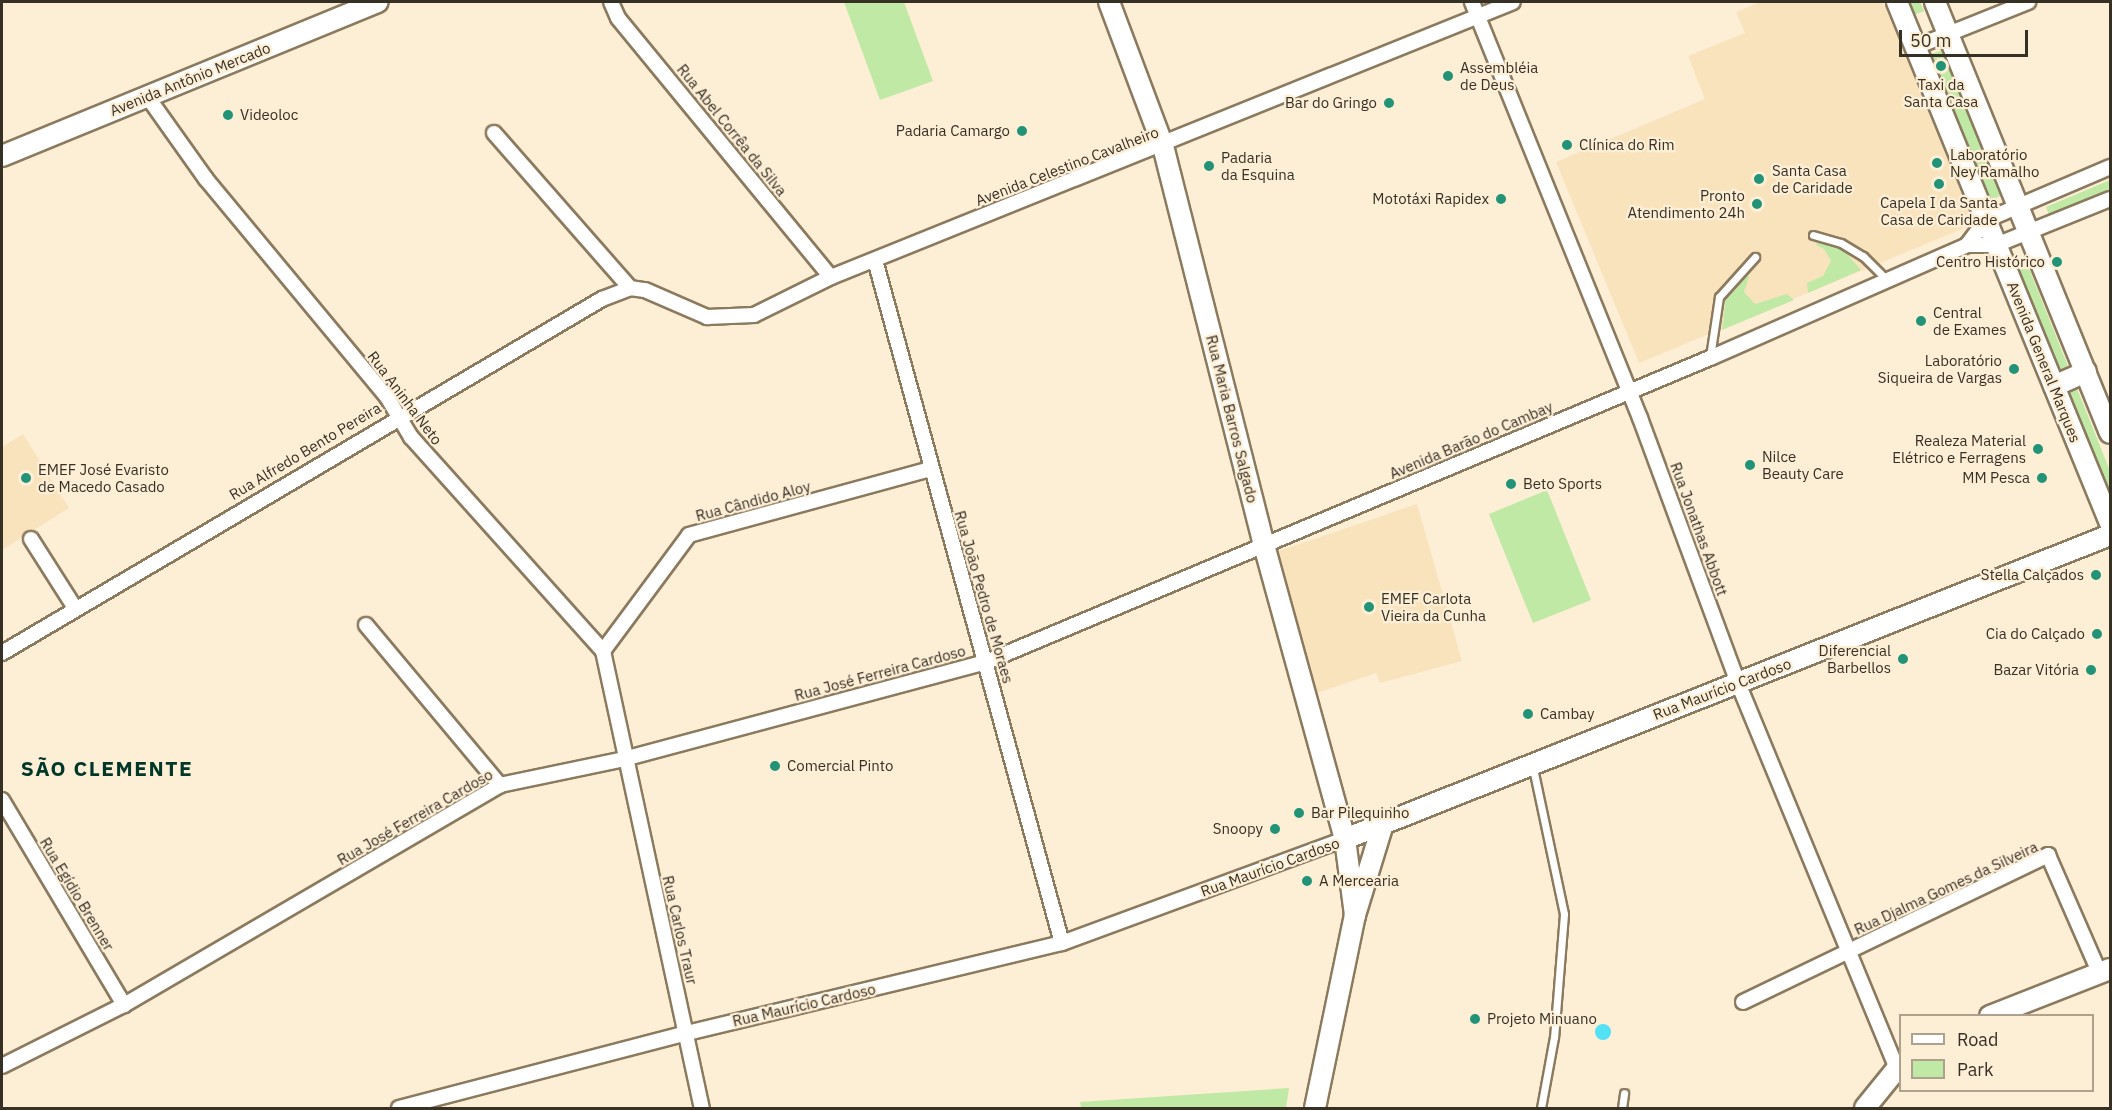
<!DOCTYPE html>
<html>
<head>
<meta charset="utf-8">
<style>
	body { margin:0 }
	#map { position:relative; width:2112px; height:1110px; overflow:hidden; background:#fdeed6; font-family:"IBM Plex Sans",sans-serif }
	div>[style] { position:absolute }
	.built>* { inset:0; background:#f9e3bd }
	.green>* { inset:0; background:#c0e9a5 }
	.water>* { inset:0; background:#53e1f5 }
	.round { border-radius:50% }
	.roads { filter:drop-shadow(2px 0 #8b7a5e) drop-shadow(-2px 0 #8b7a5e) drop-shadow(0 2px #8b7a5e) drop-shadow(0 -2px #8b7a5e) }
	.lane>* { height:7px; margin:-3.5px; padding:0 3.5px; transform-origin:3.5px; border-radius:3.5px; background:#fff }
	.street>* { height:14px; margin:-7px; padding:0 7px; transform-origin:7px; border-radius:7px; background:#fff }
	.secondary>* { height:20px; margin:-10px; padding:0 10px; transform-origin:10px; border-radius:10px; background:#fff }
	.dots>* { width:16px; height:16px; translate:-50% -50%; box-sizing:border-box; border:3px solid #fdeed6; border-radius:50% }
	span { translate:-50% -50%; white-space:nowrap; text-align:center; line-height:1.15; -webkit-text-stroke:4.5px #fdeed6; paint-order:stroke }
	.poi-label { font-size:15px; color:#373024 }
	.left { translate:0 -50%; text-align:left }
	.right { translate:-100% -50%; text-align:right }
	.street-label { font-size:15px; color:#373024 }
	.district-label { font-size:21px; color:#003729; font-weight:700; letter-spacing:1.5px }
	.frame { position:absolute; inset:0; border:3px solid #373024; pointer-events:none }
	.legend { position:absolute; left:1899px; top:1014px; width:195px; height:78px; box-sizing:border-box; background:#fdeed6; border:2px solid #aea28f; margin:0; padding:8px 10px; list-style:none; font-size:18px; color:#373024 }
	.legend li { display:flex; align-items:center; gap:12px; height:30px }
	.legend b { width:30px; border:2px solid #aea28f }
	.scale { position:absolute; left:1899px; top:30px; width:129px; height:27px; box-sizing:border-box; border:3px solid #373024; border-top:0; padding-left:8px; font-size:18px; line-height:21px; white-space:nowrap; color:#373024; -webkit-text-stroke:4px #fdeed6; paint-order:stroke }
</style>
</head>
<body>
<div id="map">
	<div class="built">
		<i style="clip-path:polygon(1760px 2px,1883px 2px,1974px 224px,1639px 363px,1556px 162px,1705px 99px,1688px 56px,1745px 33px,1736px 12px)"></i>
		<i style="clip-path:polygon(23px 434px,69px 508px,2px 550px,2px 447px)"></i>
		<i style="clip-path:polygon(1417px 504px,1462px 661px,1380px 683px,1376px 673px,1317px 693px,1276px 552px)"></i>
	</div>
	<div class="green">
		<i style="clip-path:polygon(844px 2px,904px 2px,933px 81px,880px 100px)"></i>
		<i style="clip-path:polygon(1906px 2px,1920px 2px,1924px 11px,1912px 16px)"></i>
		<i style="clip-path:polygon(1942px 50px,2002px 195px,1989px 201px,1929px 55px)"></i>
		<i style="clip-path:polygon(2110px 180px,2110px 190px,2049px 215px,2046px 207px)"></i>
		<i style="clip-path:polygon(1821px 238px,1841px 247px,1861px 270px,1808px 293px,1807px 283px,1823px 276px,1831px 261px,1824px 249px,1816px 245px)"></i>
		<i style="clip-path:polygon(2028px 266px,2110px 471px,2110px 498px,2018px 269px)"></i>
		<i style="clip-path:polygon(1745px 275px,1749px 277px,1744px 292px,1755px 304px,1787px 294px,1794px 300px,1722px 330px,1726px 298px)"></i>
		<i style="clip-path:polygon(1547px 490px,1591px 600px,1533px 623px,1489px 514px)"></i>
		<i style="clip-path:polygon(1289px 1088px,1286px 1108px,1081px 1108px,1080px 1102px)"></i>
	</div>
	<div class="water">
		<i class="round" style="left:1595px;top:1024px;width:16px;height:16px"></i>
	</div>
	<div class="roads">
		<div class="lane">
			<i style="left:1813px;top:235px;width:29px;rotate:16deg"></i>
			<i style="left:1841px;top:243px;width:26px;rotate:31deg"></i>
			<i style="left:1863px;top:256px;width:34px;rotate:45deg"></i>
			<i style="left:1710px;top:357px;width:61px;rotate:-81.5deg"></i>
			<i style="left:1719px;top:297px;width:54px;rotate:-48deg"></i>
			<i style="left:1533px;top:768px;width:149px;rotate:78deg"></i>
			<i style="left:1564px;top:914px;width:123px;rotate:94.6deg"></i>
			<i style="left:1554px;top:1037px;width:72px;rotate:100.4deg"></i>
			<i style="left:1622px;top:1108px;width:15px;rotate:-82deg"></i>
		</div>
		<div class="street">
			<i style="left:611px;top:2px;width:17px;rotate:66deg"></i>
			<i style="left:618px;top:18px;width:335px;rotate:50.6deg"></i>
			<i style="left:1472px;top:2px;width:449px;rotate:68deg"></i>
			<i style="left:1640px;top:418px;width:283px;rotate:69.7deg"></i>
			<i style="left:1738px;top:683px;width:417px;rotate:67.6deg"></i>
			<i style="left:1916px;top:47px;width:121px;rotate:-21.9deg"></i>
			<i style="left:147px;top:96px;width:102px;rotate:54.6deg"></i>
			<i style="left:206px;top:179px;width:283px;rotate:50.3deg"></i>
			<i style="left:387px;top:397px;width:47px;rotate:59deg"></i>
			<i style="left:411px;top:437px;width:288px;rotate:48.1deg"></i>
			<i style="left:603px;top:651px;width:468px;rotate:77.8deg"></i>
			<i style="left:494px;top:133px;width:206px;rotate:48.7deg"></i>
			<i style="left:1967px;top:245px;width:31px;rotate:-53deg"></i>
			<i style="left:1986px;top:220px;width:135px;rotate:-23.1deg"></i>
			<i style="left:875px;top:260px;width:708px;rotate:74.69deg"></i>
			<i style="left:31px;top:539px;width:82px;rotate:57.5deg"></i>
			<i style="left:366px;top:625px;width:209px;rotate:50.1deg"></i>
			<i style="left:603px;top:651px;width:144px;rotate:-53.4deg"></i>
			<i style="left:689px;top:535px;width:250px;rotate:-15.3deg"></i>
			<i style="left:2px;top:653px;width:697px;rotate:-30.54deg"></i>
			<i style="left:602px;top:299px;width:30px;rotate:-21deg"></i>
			<i style="left:630px;top:288px;width:15px;rotate:8deg"></i>
			<i style="left:645px;top:290px;width:68px;rotate:23.5deg"></i>
			<i style="left:707px;top:317px;width:47px;rotate:-2.4deg"></i>
			<i style="left:754px;top:315px;width:86px;rotate:-26.3deg"></i>
			<i style="left:831px;top:277px;width:735px;rotate:-21.96deg"></i>
			<i style="left:2px;top:800px;width:239px;rotate:59.2deg"></i>
			<i style="left:1743px;top:1002px;width:339px;rotate:-25.7deg"></i>
			<i style="left:2048px;top:855px;width:130px;rotate:66.4deg"></i>
			<i style="left:2px;top:1066px;width:136px;rotate:-26.6deg"></i>
			<i style="left:124px;top:1005px;width:436px;rotate:-30.3deg"></i>
			<i style="left:500px;top:785px;width:127px;rotate:-11.8deg"></i>
			<i style="left:624px;top:759px;width:375px;rotate:-15deg"></i>
			<i style="left:986px;top:662px;width:785px;rotate:-22.78deg"></i>
			<i style="left:1710px;top:358px;width:281px;rotate:-23.7deg"></i>
			<i style="left:1967px;top:245px;width:29px"></i>
			<i style="left:1996px;top:245px;width:123px;rotate:-22deg"></i>
			<i style="left:399px;top:1108px;width:298px;rotate:-14.6deg"></i>
			<i style="left:687px;top:1033px;width:386px;rotate:-13.5deg"></i>
			<i style="left:1062px;top:943px;width:302px;rotate:-20.2deg"></i>
		</div>
		<div class="secondary">
			<i style="left:1109px;top:2px;width:154px;rotate:69.4deg"></i>
			<i style="left:1163px;top:146px;width:412px;rotate:75.8deg"></i>
			<i style="left:1264px;top:545px;width:305px;rotate:74.6deg"></i>
			<i style="left:1345px;top:839px;width:77px;rotate:82.5deg"></i>
			<i style="left:1897px;top:2px;width:563px;rotate:67.76deg"></i>
			<i style="left:1935px;top:2px;width:465px;rotate:67.9deg"></i>
			<i style="left:2px;top:156px;width:406px;rotate:-22.3deg"></i>
			<i style="left:2054px;top:386px;width:35px;rotate:-24deg"></i>
			<i style="left:1345px;top:839px;width:823px;rotate:-21.67deg"></i>
			<i style="left:1990px;top:1016px;width:129px;rotate:-21.4deg"></i>
			<i style="left:1315px;top:1108px;width:197px;rotate:-78.3deg"></i>
			<i style="left:1355px;top:915px;width:95px;rotate:-72.9deg"></i>
			<i style="left:1865px;top:1108px;width:55px;rotate:-50.9deg"></i>
		</div>
	</div>
	<div class="dots">
		<i style="left:1941px;top:66px;background:#229376"></i>
		<i style="left:1448px;top:76px;background:#229376"></i>
		<i style="left:1389px;top:103px;background:#229376"></i>
		<i style="left:228px;top:115px;background:#229376"></i>
		<i style="left:1022px;top:131px;background:#229376"></i>
		<i style="left:1567px;top:145px;background:#229376"></i>
		<i style="left:1937px;top:163px;background:#229376"></i>
		<i style="left:1209px;top:166px;background:#229376"></i>
		<i style="left:1759px;top:179px;background:#229376"></i>
		<i style="left:1939px;top:184px;background:#229376"></i>
		<i style="left:1501px;top:199px;background:#229376"></i>
		<i style="left:1757px;top:204px;background:#229376"></i>
		<i style="left:2057px;top:262px;background:#229376"></i>
		<i style="left:1921px;top:321px;background:#229376"></i>
		<i style="left:2014px;top:369px;background:#229376"></i>
		<i style="left:2038px;top:449px;background:#229376"></i>
		<i style="left:1750px;top:465px;background:#229376"></i>
		<i style="left:26px;top:478px;background:#229376"></i>
		<i style="left:2042px;top:478px;background:#229376"></i>
		<i style="left:1511px;top:484px;background:#229376"></i>
		<i style="left:2096px;top:575px;background:#229376"></i>
		<i style="left:1369px;top:607px;background:#229376"></i>
		<i style="left:2097px;top:634px;background:#229376"></i>
		<i style="left:1903px;top:659px;background:#229376"></i>
		<i style="left:2091px;top:670px;background:#229376"></i>
		<i style="left:1528px;top:714px;background:#229376"></i>
		<i style="left:775px;top:766px;background:#229376"></i>
		<i style="left:1299px;top:813px;background:#229376"></i>
		<i style="left:1275px;top:829px;background:#229376"></i>
		<i style="left:1307px;top:881px;background:#229376"></i>
		<i style="left:1475px;top:1019px;background:#229376"></i>
	</div>
	<div class="poi-label">
		<span class="left" style="left:1460px;top:76px">Assembléia<br>de Deus</span>
		<span style="left:1941px;top:93px">Taxi da<br>Santa Casa</span>
		<span class="right" style="left:1377px;top:103px">Bar do Gringo</span>
		<span class="left" style="left:240px;top:115px">Videoloc</span>
		<span class="right" style="left:1010px;top:131px">Padaria Camargo</span>
		<span class="left" style="left:1579px;top:145px">Clínica do Rim</span>
		<span class="left" style="left:1950px;top:163px">Laboratório<br>Ney Ramalho</span>
		<span class="left" style="left:1221px;top:166px">Padaria<br>da Esquina</span>
		<span class="left" style="left:1772px;top:179px">Santa Casa<br>de Caridade</span>
		<span class="right" style="left:1745px;top:204px">Pronto<br>Atendimento 24h</span>
		<span class="right" style="left:1489px;top:199px">Mototáxi Rapidex</span>
		<span style="left:1939px;top:211px">Capela I da Santa<br>Casa de Caridade</span>
		<span class="right" style="left:2045px;top:262px">Centro Histórico</span>
		<span class="left" style="left:1933px;top:321px">Central<br>de Exames</span>
		<span class="right" style="left:2002px;top:369px">Laboratório<br>Siqueira de Vargas</span>
		<span class="right" style="left:2026px;top:449px">Realeza Material<br>Elétrico e Ferragens</span>
		<span class="left" style="left:1762px;top:465px">Nilce<br>Beauty Care</span>
		<span class="left" style="left:38px;top:478px">EMEF José Evaristo<br>de Macedo Casado</span>
		<span class="right" style="left:2030px;top:478px">MM Pesca</span>
		<span class="left" style="left:1523px;top:484px">Beto Sports</span>
		<span class="right" style="left:2084px;top:575px">Stella Calçados</span>
		<span class="left" style="left:1381px;top:607px">EMEF Carlota<br>Vieira da Cunha</span>
		<span class="right" style="left:2085px;top:634px">Cia do Calçado</span>
		<span class="right" style="left:1891px;top:659px">Diferencial<br>Barbellos</span>
		<span class="right" style="left:2079px;top:670px">Bazar Vitória</span>
		<span class="left" style="left:1540px;top:714px">Cambay</span>
		<span class="left" style="left:787px;top:766px">Comercial Pinto</span>
		<span class="left" style="left:1311px;top:813px">Bar Pilequinho</span>
		<span class="right" style="left:1263px;top:829px">Snoopy</span>
		<span class="left" style="left:1319px;top:881px">A Mercearia</span>
		<span class="left" style="left:1487px;top:1019px">Projeto Minuano</span>
	</div>
	<div class="street-label">
		<span style="left:190px;top:79px;rotate:-22deg">Avenida Antônio Mercado</span>
		<span style="left:732px;top:130px;rotate:51deg">Rua Abel Corrêa da Silva</span>
		<span style="left:1067px;top:166px;rotate:-21deg">Avenida Celestino Cavalheiro</span>
		<span style="left:2044px;top:362px;rotate:68deg">Avenida General Marques</span>
		<span style="left:405px;top:398px;rotate:53deg">Rua Aninha Neto</span>
		<span style="left:1232px;top:419px;rotate:76deg">Rua Maria Barros Salgado</span>
		<span style="left:1471px;top:440px;rotate:-23deg">Avenida Barão do Cambay</span>
		<span style="left:305px;top:451px;rotate:-31deg">Rua Alfredo Bento Pereira</span>
		<span style="left:753px;top:501px;rotate:-15deg">Rua Cândido Aloy</span>
		<span style="left:1699px;top:529px;rotate:70deg">Rua Jonathas Abbott</span>
		<span style="left:984px;top:597px;rotate:74deg">Rua João Pedro de Moraes</span>
		<span style="left:880px;top:673px;rotate:-15deg">Rua José Ferreira Cardoso</span>
		<span style="left:1722px;top:689px;rotate:-21deg">Rua Maurício Cardoso</span>
		<span style="left:415px;top:817px;rotate:-30deg">Rua José Ferreira Cardoso</span>
		<span style="left:1270px;top:867px;rotate:-20deg">Rua Maurício Cardoso</span>
		<span style="left:1946px;top:888px;rotate:-25deg">Rua Djalma Gomes da Silveira</span>
		<span style="left:77px;top:894px;rotate:59deg">Rua Egídio Brenner</span>
		<span style="left:680px;top:930px;rotate:77deg">Rua Carlos Traur</span>
		<span style="left:804px;top:1005px;rotate:-13deg">Rua Maurício Cardoso</span>
	</div>
	<div class="district-label">
		<span style="left:107px;top:768px">SÃO CLEMENTE</span>
	</div>
	<div class="frame"></div>
	<ul class="legend">
	<li><b style="height:8px;background:#fff"></b>Road</li>
	<li><b style="height:16px;background:#c0e9a5"></b>Park</li>
	</ul>
	<div class="scale">50 m</div>
</div>
</body>
</html>
